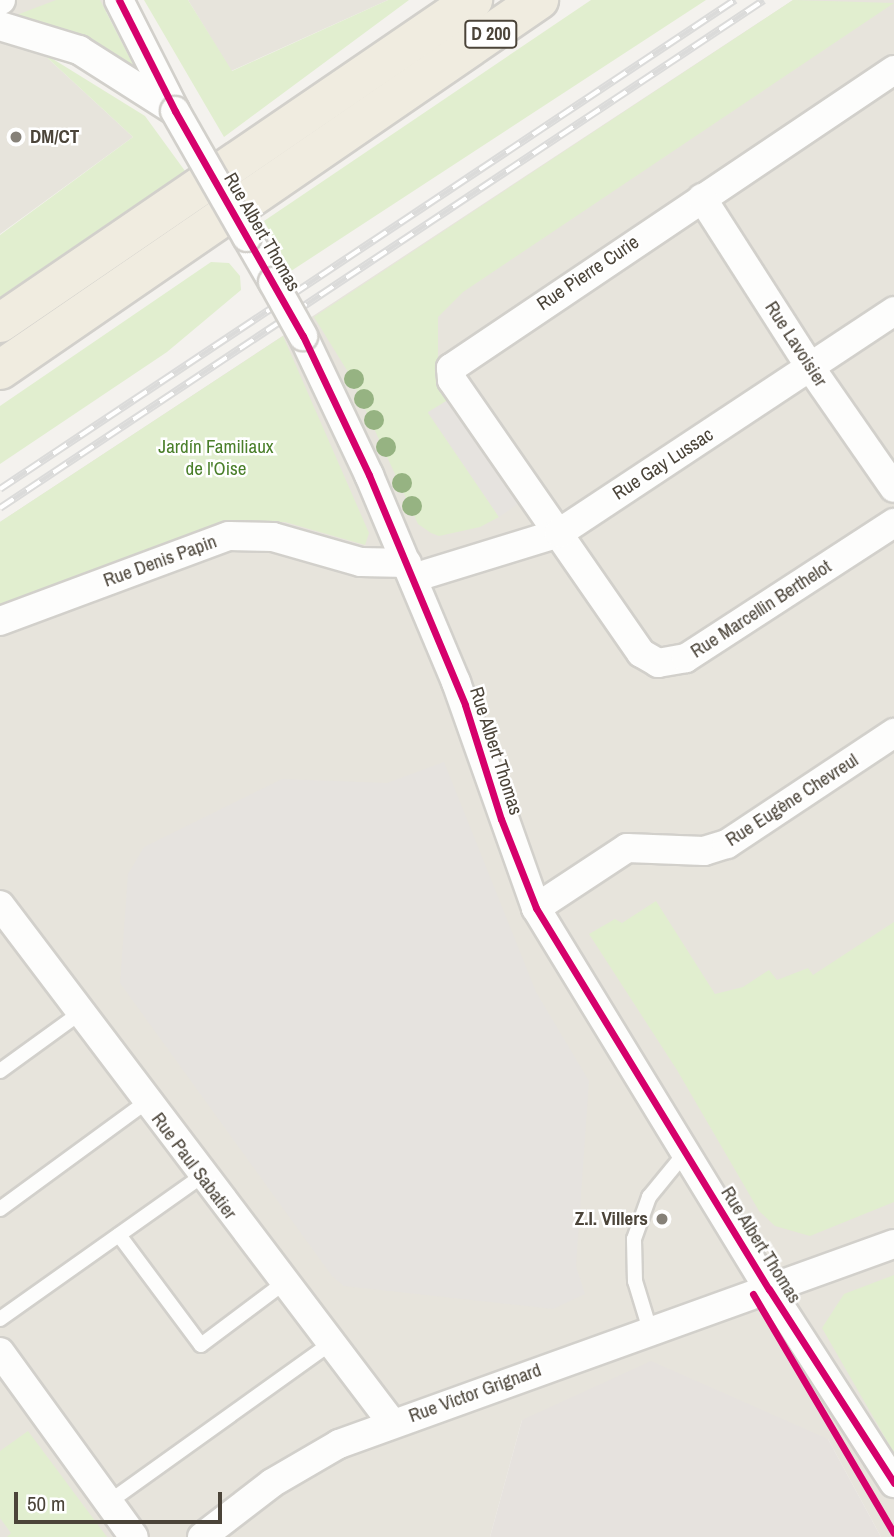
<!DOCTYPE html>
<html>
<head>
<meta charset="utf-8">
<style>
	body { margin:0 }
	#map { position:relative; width:894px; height:1537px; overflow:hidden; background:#f4f2ee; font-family:"Archivo Narrow",sans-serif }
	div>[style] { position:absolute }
	.residential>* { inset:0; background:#e7e4dc }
	.industrial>* { inset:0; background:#e6e2de }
	.green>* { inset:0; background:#e1eecf }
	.parking>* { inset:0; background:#e6e3df }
	.roads { filter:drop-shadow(2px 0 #d2d0cb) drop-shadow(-2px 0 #d2d0cb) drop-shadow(0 2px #d2d0cb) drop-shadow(0 -2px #d2d0cb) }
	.service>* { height:14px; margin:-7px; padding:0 7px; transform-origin:7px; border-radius:7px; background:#fdfdfc }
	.minor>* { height:28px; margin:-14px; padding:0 14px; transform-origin:14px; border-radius:14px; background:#fdfdfc }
	.trunk>* { height:38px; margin:-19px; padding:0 19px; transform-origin:19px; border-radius:19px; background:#f0ece0 }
	.rail>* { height:8px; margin-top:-4px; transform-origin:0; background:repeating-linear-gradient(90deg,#fff 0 16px,#dbdbda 0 32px); box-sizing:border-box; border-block:2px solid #dbdbda }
	.bridges { filter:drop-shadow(2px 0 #d2d0cb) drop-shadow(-2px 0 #d2d0cb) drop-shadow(0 2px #d2d0cb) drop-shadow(0 -2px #d2d0cb) }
	.minor-bridge>* { height:28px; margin:-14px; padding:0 14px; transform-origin:14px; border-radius:14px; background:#fdfdfc }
	.cycleway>* { height:7px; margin:-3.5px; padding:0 3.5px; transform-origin:3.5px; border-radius:3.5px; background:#d6006c }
	.trees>* { width:20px; height:20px; margin:-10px; border-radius:50%; background:#96b382 }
	.dots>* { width:19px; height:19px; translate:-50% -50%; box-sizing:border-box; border:4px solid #fff; border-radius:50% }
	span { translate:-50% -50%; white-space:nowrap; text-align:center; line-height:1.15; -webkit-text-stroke:5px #fff; paint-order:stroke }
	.shield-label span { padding:2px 5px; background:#fff; border:2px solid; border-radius:5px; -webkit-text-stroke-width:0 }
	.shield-label { font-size:18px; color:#4b4439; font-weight:700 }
	.poi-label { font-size:19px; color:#4b4439; font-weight:700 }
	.left { translate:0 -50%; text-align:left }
	.right { translate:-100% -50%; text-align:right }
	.street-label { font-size:19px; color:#4b4439 }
	.park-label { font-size:19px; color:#4a7f2a }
	.scale { position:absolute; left:14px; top:1492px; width:208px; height:32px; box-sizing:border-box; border:4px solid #4b4439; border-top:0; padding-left:9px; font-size:21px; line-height:24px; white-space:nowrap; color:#4b4439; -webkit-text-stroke:5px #fff; paint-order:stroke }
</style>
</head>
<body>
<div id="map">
	<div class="residential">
		<i style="clip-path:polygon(0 0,127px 0,40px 51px,133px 137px,0 234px)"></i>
		<i style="clip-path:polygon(188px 0,388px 0,231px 71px)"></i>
		<i style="clip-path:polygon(793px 0,894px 0,894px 1537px,881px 1537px,828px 1439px,522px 1420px,490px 1537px,0 1537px,0 522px)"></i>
	</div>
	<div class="industrial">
		<i style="clip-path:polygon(651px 1361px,828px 1439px,881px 1537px,490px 1537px,522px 1420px)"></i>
	</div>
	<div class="green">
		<i style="clip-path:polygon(56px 0,100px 0,136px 70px,14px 16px)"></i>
		<i style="clip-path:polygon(144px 0,188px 0,232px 71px,388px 0,409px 0,224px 137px)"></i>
		<i style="clip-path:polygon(591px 0,706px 0,291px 271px,264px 221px)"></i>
		<i style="clip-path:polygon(793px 0,894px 3px,463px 292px,438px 317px,438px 379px,448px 400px,428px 413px,499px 517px,480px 527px,439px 536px,431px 533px,418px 524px,348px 372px,314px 317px)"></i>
		<i style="clip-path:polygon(40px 51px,145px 116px,185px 171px,0 297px,0 235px,133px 137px)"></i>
		<i style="clip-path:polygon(211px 262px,229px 263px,240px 276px,241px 290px,167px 352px,0 464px,0 406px)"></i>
		<i style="clip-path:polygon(283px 336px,369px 533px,365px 545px,285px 522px,220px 523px,0 605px,0 522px)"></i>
		<i style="clip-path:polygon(656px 901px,715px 994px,743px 987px,769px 970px,777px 980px,808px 968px,813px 975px,894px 922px,894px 1202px,810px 1236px,775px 1226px,759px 1211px,677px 1070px,589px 934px,615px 919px,622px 923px)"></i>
		<i style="clip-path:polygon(894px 1275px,894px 1453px,822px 1328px,844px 1294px)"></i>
		<i style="clip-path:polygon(28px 1431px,107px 1537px,7px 1537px,11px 1533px,0 1518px,0 1451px)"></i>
	</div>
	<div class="parking">
		<i style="clip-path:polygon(448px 400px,518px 504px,499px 517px,428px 412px)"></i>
		<i style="clip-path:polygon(444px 762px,536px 992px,589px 1081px,576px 1266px,585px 1294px,553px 1309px,344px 1286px,332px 1276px,120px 983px,128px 874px,144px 847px,282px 779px,387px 783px)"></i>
	</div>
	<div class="roads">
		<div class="service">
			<i style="left:0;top:1071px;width:99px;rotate:-35.9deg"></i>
			<i style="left:0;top:1209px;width:181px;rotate:-36.2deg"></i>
			<i style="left:119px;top:1235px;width:137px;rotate:53.3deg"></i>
			<i style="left:201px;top:1345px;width:104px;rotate:-36.8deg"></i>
			<i style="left:0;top:1319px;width:247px;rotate:-35.3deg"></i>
			<i style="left:650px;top:1330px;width:51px;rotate:-107deg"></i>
			<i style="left:635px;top:1281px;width:42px;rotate:-91.4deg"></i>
			<i style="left:634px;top:1239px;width:45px;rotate:-70.3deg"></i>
			<i style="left:649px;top:1197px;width:57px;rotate:-50.7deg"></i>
			<i style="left:109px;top:1502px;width:273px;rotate:-35.6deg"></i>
		</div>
		<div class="minor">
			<i style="left:0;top:0;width:1px"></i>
			<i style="left:119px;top:0;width:124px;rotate:63.2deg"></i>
			<i style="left:0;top:26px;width:83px;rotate:16.9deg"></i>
			<i style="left:79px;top:50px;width:114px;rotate:32.4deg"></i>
			<i style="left:894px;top:70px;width:534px;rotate:146.07deg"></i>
			<i style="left:451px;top:368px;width:12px;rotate:85deg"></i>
			<i style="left:452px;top:380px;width:332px;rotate:55.3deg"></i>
			<i style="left:641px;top:653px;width:20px;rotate:30deg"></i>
			<i style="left:658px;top:663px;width:28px;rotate:-10deg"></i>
			<i style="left:686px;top:658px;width:248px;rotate:-33deg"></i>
			<i style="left:702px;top:198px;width:201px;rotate:57.4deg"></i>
			<i style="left:810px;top:367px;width:147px;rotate:55.2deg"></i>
			<i style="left:247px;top:237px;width:52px;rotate:60deg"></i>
			<i style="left:303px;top:336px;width:154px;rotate:64.6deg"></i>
			<i style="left:369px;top:475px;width:225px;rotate:67.2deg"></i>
			<i style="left:456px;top:682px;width:240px;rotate:70.5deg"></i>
			<i style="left:536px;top:908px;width:447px;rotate:58.6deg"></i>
			<i style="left:769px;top:1289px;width:231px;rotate:57.2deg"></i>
			<i style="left:413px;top:578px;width:153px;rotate:-17.1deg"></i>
			<i style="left:559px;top:533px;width:402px;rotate:-33.5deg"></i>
			<i style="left:0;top:621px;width:244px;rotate:-20.4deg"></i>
			<i style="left:229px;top:536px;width:44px;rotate:1.3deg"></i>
			<i style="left:273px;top:537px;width:91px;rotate:15.9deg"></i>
			<i style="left:361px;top:562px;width:46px;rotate:1.2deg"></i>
			<i style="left:0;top:905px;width:650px;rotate:52.88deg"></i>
			<i style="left:536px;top:908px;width:109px;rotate:-33.4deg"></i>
			<i style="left:627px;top:848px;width:77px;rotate:2.2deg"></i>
			<i style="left:704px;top:851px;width:24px;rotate:-17deg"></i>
			<i style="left:727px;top:844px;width:201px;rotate:-33.6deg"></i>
			<i style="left:0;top:1352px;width:228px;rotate:54.1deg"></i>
			<i style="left:202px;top:1537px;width:88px;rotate:-37.6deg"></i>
			<i style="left:272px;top:1483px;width:78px;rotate:-30.2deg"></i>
			<i style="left:339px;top:1444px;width:590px;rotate:-19.82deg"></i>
		</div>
		<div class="trunk">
			<i style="left:0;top:323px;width:573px;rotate:-34.33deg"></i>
			<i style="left:0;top:370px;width:654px;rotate:-34.47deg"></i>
		</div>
	</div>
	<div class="rail">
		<i style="left:0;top:489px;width:883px;rotate:-33.64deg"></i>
		<i style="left:0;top:508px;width:917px;rotate:-33.62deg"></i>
	</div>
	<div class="bridges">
		<div class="minor-bridge">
			<i style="left:175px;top:111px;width:145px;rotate:60.3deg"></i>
			<i style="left:273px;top:282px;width:62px;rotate:60.9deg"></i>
		</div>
	</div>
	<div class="cycleway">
		<i style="left:119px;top:0;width:124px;rotate:63.2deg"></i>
		<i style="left:175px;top:111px;width:259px;rotate:60.4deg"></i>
		<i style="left:303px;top:336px;width:154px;rotate:64.6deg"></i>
		<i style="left:369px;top:475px;width:249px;rotate:67.3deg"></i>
		<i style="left:465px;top:705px;width:120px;rotate:72.5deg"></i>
		<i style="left:501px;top:819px;width:96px;rotate:68.5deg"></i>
		<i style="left:536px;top:908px;width:447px;rotate:58.6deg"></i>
		<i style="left:769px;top:1289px;width:231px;rotate:57.2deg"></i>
		<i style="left:753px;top:1294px;width:277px;rotate:59.5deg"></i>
	</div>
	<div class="trees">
		<i style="left:354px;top:379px"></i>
		<i style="left:364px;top:399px"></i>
		<i style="left:374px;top:420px"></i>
		<i style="left:386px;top:447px"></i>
		<i style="left:402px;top:483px"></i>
		<i style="left:412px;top:506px"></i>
	</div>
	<div class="dots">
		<i style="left:16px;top:137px;background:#868178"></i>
		<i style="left:662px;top:1219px;background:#868178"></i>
	</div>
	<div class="shield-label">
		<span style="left:491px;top:34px">D 200</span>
	</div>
	<div class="poi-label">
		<span class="left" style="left:30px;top:137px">DM/CT</span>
		<span class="right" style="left:648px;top:1219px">Z.I. Villers</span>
	</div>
	<div class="street-label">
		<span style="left:262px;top:232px;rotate:60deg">Rue Albert Thomas</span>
		<span style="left:588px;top:273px;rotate:-34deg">Rue Pierre Curie</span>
		<span style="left:796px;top:344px;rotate:57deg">Rue Lavoisier</span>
		<span style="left:663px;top:464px;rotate:-33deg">Rue Gay Lussac</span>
		<span style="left:160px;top:561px;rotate:-20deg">Rue Denis Papin</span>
		<span style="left:761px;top:609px;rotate:-33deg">Rue Marcellin Berthelot</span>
		<span style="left:496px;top:751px;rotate:72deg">Rue Albert Thomas</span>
		<span style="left:792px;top:800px;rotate:-33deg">Rue Eugène Chevreul</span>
		<span style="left:194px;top:1166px;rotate:53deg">Rue Paul Sabatier</span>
		<span style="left:761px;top:1245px;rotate:58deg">Rue Albert Thomas</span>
		<span style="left:475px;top:1393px;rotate:-20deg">Rue Victor Grignard</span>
	</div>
	<div class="park-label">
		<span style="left:216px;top:458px">Jardín Familiaux<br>de l'Oise</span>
	</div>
	<div class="scale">50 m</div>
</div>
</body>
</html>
